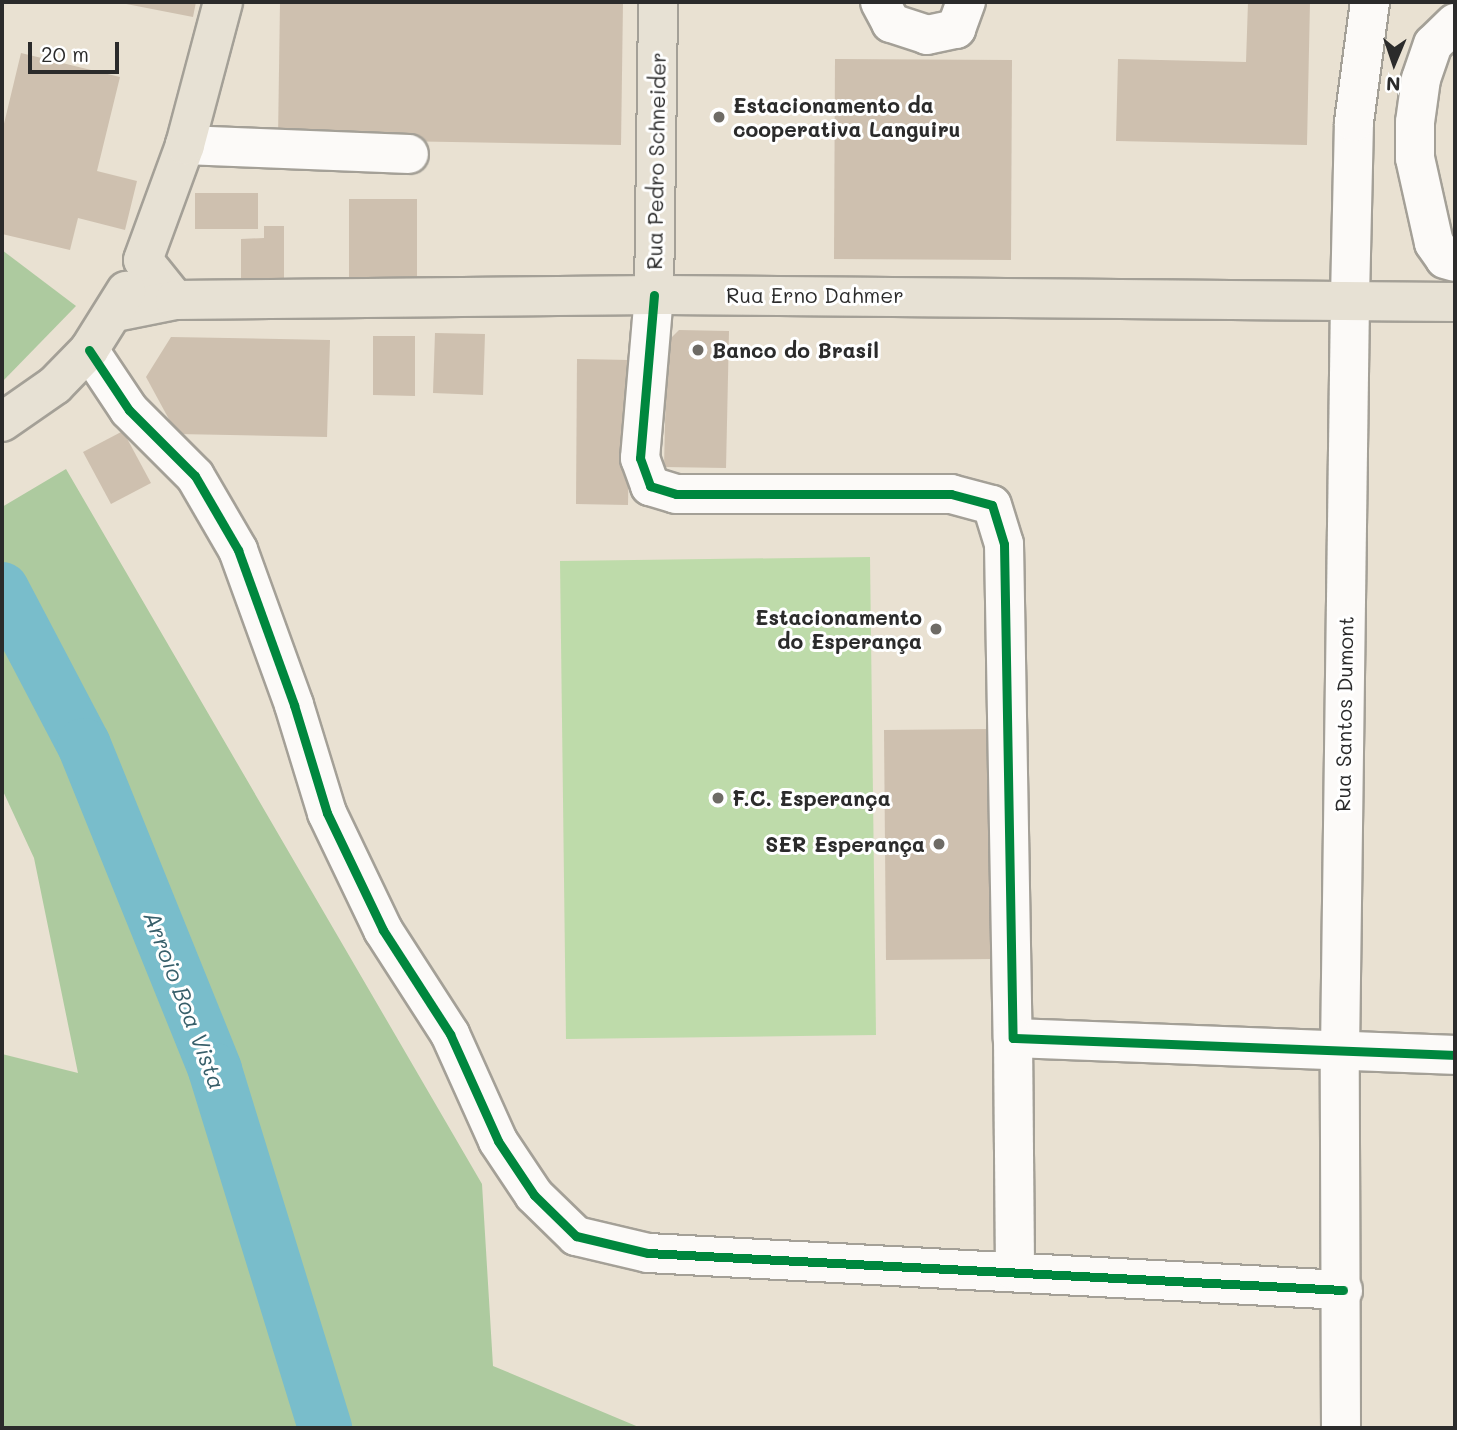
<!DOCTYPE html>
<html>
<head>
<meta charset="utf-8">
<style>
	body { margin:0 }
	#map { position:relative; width:1457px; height:1430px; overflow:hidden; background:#e9e1d2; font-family:Mali,sans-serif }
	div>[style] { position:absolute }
	.green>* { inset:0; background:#bedbaa }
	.forest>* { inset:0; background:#adca9f }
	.river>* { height:54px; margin:-27px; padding:0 27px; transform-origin:27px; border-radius:27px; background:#79bdcb }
	.building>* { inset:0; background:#cec0af }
	.roads { filter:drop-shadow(2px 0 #a4a097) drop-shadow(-2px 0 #a4a097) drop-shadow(0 2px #a4a097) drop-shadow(0 -2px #a4a097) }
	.minor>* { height:38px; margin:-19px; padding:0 19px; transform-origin:19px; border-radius:19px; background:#fcfaf8 }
	.major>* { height:38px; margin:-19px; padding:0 19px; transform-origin:19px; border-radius:19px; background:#e7e1d4 }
	.cycleway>* { height:9px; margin:-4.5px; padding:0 4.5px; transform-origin:4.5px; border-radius:4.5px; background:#00873e }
	.dots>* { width:19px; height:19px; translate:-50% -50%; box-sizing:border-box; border:4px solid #fff; border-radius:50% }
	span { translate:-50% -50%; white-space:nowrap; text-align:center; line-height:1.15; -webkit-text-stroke:6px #fff; paint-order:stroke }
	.poi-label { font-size:21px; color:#2b2b2b; font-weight:700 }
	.left { translate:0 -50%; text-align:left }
	.right { translate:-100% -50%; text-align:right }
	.street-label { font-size:21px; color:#2b2b2b }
	.water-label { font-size:23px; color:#375f6a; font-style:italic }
	.frame { position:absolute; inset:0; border:4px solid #2b2b2b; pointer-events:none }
	.north { position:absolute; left:1359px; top:28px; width:70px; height:70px; -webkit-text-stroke:5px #fff; paint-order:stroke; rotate:182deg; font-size:19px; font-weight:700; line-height:28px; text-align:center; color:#2b2b2b }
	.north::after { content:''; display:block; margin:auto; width:24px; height:32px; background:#2b2b2b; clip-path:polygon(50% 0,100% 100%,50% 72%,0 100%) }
	.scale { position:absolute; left:28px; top:42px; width:91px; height:32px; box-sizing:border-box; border:4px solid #2b2b2b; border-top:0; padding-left:9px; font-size:21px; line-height:24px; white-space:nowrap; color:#2b2b2b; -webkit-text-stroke:5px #fff; paint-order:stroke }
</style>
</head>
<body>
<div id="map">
	<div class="green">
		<i style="clip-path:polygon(870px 557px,876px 1035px,566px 1039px,560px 561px)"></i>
	</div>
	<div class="forest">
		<i style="clip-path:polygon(2px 250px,76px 306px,2px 382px)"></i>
		<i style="clip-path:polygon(66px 469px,482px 1184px,493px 1366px,641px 1428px,2px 1428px,2px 1054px,78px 1073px,34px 858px,2px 789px,2px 507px)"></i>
	</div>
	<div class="river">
		<i style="left:2px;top:589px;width:176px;rotate:62.3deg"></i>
		<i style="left:84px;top:745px;width:350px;rotate:68deg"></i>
		<i style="left:215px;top:1070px;width:375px;rotate:72.9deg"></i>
	</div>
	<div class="building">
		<i style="clip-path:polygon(116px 2px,196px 2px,193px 17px)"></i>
		<i style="clip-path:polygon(280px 2px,623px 2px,621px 145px,278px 139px)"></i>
		<i style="clip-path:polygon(1248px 2px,1310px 2px,1307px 145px,1116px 141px,1118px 59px,1246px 62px)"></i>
		<i style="clip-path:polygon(21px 53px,120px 77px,97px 171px,137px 181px,125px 230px,78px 218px,70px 250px,2px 234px,2px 132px)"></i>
		<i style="clip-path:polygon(835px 59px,1012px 60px,1011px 260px,834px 259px)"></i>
		<i style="clip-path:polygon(195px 193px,258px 193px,258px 229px,195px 229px)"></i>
		<i style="clip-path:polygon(349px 199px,417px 199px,417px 283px,349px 283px)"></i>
		<i style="clip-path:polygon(264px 226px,284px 226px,284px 278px,241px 278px,241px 239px,264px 238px)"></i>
		<i style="clip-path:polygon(679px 330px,729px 331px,726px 468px,664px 467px,667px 342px)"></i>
		<i style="clip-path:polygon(435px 333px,485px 334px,483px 395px,433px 393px)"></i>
		<i style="clip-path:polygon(373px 336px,415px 336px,415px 396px,373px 395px)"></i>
		<i style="clip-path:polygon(171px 337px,330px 340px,327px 437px,177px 434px,146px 377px)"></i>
		<i style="clip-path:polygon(577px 359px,630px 360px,628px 505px,576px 504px)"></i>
		<i style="clip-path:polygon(123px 431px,151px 483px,111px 504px,83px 452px)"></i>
		<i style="clip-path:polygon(992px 729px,994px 959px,886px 960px,884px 730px)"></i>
	</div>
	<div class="roads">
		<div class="minor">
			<i style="left:880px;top:2px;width:24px;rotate:62deg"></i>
			<i style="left:891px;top:23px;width:38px;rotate:18deg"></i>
			<i style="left:927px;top:35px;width:30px;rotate:-12deg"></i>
			<i style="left:956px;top:29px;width:29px;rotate:-70deg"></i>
			<i style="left:1455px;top:23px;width:30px;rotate:136deg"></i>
			<i style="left:1433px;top:44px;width:37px;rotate:109deg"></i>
			<i style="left:1421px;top:79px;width:43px;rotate:97.9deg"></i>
			<i style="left:1415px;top:122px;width:36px;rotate:90deg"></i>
			<i style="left:1415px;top:158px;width:87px;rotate:77.4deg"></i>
			<i style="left:1434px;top:243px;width:19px;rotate:55deg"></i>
			<i style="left:1445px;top:259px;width:10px;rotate:17deg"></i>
			<i style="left:185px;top:145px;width:224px;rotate:2.3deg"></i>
			<i style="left:654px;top:295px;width:164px;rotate:94.9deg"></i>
			<i style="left:640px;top:458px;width:30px;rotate:70deg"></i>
			<i style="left:650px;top:486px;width:27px;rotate:17deg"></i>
			<i style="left:676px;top:494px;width:275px"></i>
			<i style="left:951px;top:494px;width:42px;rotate:15deg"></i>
			<i style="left:992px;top:505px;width:41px;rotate:72.9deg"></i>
			<i style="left:1004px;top:544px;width:494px;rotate:89deg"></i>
			<i style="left:1013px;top:1038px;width:442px;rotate:2.2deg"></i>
			<i style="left:89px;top:350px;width:72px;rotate:56.3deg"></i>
			<i style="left:129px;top:410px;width:93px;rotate:45deg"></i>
			<i style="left:195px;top:476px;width:86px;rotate:59.8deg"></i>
			<i style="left:238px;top:550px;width:165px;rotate:70.1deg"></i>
			<i style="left:294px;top:705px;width:113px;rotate:73deg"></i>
			<i style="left:327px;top:813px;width:130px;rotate:64.4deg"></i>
			<i style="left:383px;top:930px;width:124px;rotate:57.2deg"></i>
			<i style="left:450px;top:1034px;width:117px;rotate:65.8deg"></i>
			<i style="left:498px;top:1141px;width:65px;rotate:56.3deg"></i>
			<i style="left:534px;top:1195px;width:59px;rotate:44.3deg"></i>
			<i style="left:576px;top:1236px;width:74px;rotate:13.3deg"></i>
			<i style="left:648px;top:1253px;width:696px;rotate:3.05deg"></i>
			<i style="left:1013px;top:1038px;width:233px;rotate:89.5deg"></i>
			<i style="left:1341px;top:1428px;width:375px;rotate:-90.2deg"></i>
			<i style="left:1340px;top:1053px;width:755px;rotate:-89.24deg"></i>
			<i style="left:1350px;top:298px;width:176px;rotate:-88.7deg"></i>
			<i style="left:1354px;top:122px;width:121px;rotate:-82.4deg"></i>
		</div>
		<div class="major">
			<i style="left:654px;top:295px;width:293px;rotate:-89.2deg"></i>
			<i style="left:175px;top:300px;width:51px;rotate:-128.7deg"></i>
			<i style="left:143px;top:260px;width:122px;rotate:-69.9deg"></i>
			<i style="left:185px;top:145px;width:148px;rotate:-75.1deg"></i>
			<i style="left:115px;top:312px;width:61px;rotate:-11.3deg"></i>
			<i style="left:175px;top:300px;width:479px;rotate:-0.6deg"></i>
			<i style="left:654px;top:295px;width:801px;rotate:0.5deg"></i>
			<i style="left:2px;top:422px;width:65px;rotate:-34.9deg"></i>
			<i style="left:55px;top:385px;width:49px;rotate:-45.8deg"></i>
			<i style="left:89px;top:350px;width:70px;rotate:-57.9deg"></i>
		</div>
	</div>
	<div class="cycleway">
		<i style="left:654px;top:295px;width:164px;rotate:94.9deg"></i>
		<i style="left:640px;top:458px;width:30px;rotate:70deg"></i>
		<i style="left:650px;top:486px;width:27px;rotate:17deg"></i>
		<i style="left:676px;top:494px;width:275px"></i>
		<i style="left:951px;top:494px;width:42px;rotate:15deg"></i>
		<i style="left:992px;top:505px;width:41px;rotate:72.9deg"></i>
		<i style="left:1004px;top:544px;width:494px;rotate:89deg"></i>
		<i style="left:1013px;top:1038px;width:442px;rotate:2.2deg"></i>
		<i style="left:89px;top:350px;width:72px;rotate:56.3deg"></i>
		<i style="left:129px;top:410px;width:93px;rotate:45deg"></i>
		<i style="left:195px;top:476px;width:86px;rotate:59.8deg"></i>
		<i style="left:238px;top:550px;width:165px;rotate:70.1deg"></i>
		<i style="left:294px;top:705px;width:113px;rotate:73deg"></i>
		<i style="left:327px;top:813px;width:130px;rotate:64.4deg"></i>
		<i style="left:383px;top:930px;width:124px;rotate:57.2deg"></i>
		<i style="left:450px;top:1034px;width:117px;rotate:65.8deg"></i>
		<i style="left:498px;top:1141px;width:65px;rotate:56.3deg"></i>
		<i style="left:534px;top:1195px;width:59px;rotate:44.3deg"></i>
		<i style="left:576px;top:1236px;width:74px;rotate:13.3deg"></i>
		<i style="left:648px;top:1253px;width:696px;rotate:3.05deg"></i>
	</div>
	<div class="dots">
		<i style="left:719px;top:117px;background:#6e6b65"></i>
		<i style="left:698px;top:350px;background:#6e6b65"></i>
		<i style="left:936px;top:629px;background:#6e6b65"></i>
		<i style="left:718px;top:798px;background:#6e6b65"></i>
		<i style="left:939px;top:844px;background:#6e6b65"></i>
	</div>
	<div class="poi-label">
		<span class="left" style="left:733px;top:117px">Estacionamento da<br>cooperativa Languiru</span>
		<span class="left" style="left:712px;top:350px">Banco do Brasil</span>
		<span class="right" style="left:922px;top:629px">Estacionamento<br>do Esperança</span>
		<span class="left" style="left:732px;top:798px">F.C. Esperança</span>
		<span class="right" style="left:925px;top:844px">SER Esperança</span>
	</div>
	<div class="street-label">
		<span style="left:656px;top:161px;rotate:-89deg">Rua Pedro Schneider</span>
		<span style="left:815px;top:295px">Rua Erno Dahmer</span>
		<span style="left:1344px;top:714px;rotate:-89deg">Rua Santos Dumont</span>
	</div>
	<div class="water-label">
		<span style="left:185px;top:1000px;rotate:69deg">Arroio Boa Vista</span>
	</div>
	<div class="frame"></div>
	<div class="north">N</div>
	<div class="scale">20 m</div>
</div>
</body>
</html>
